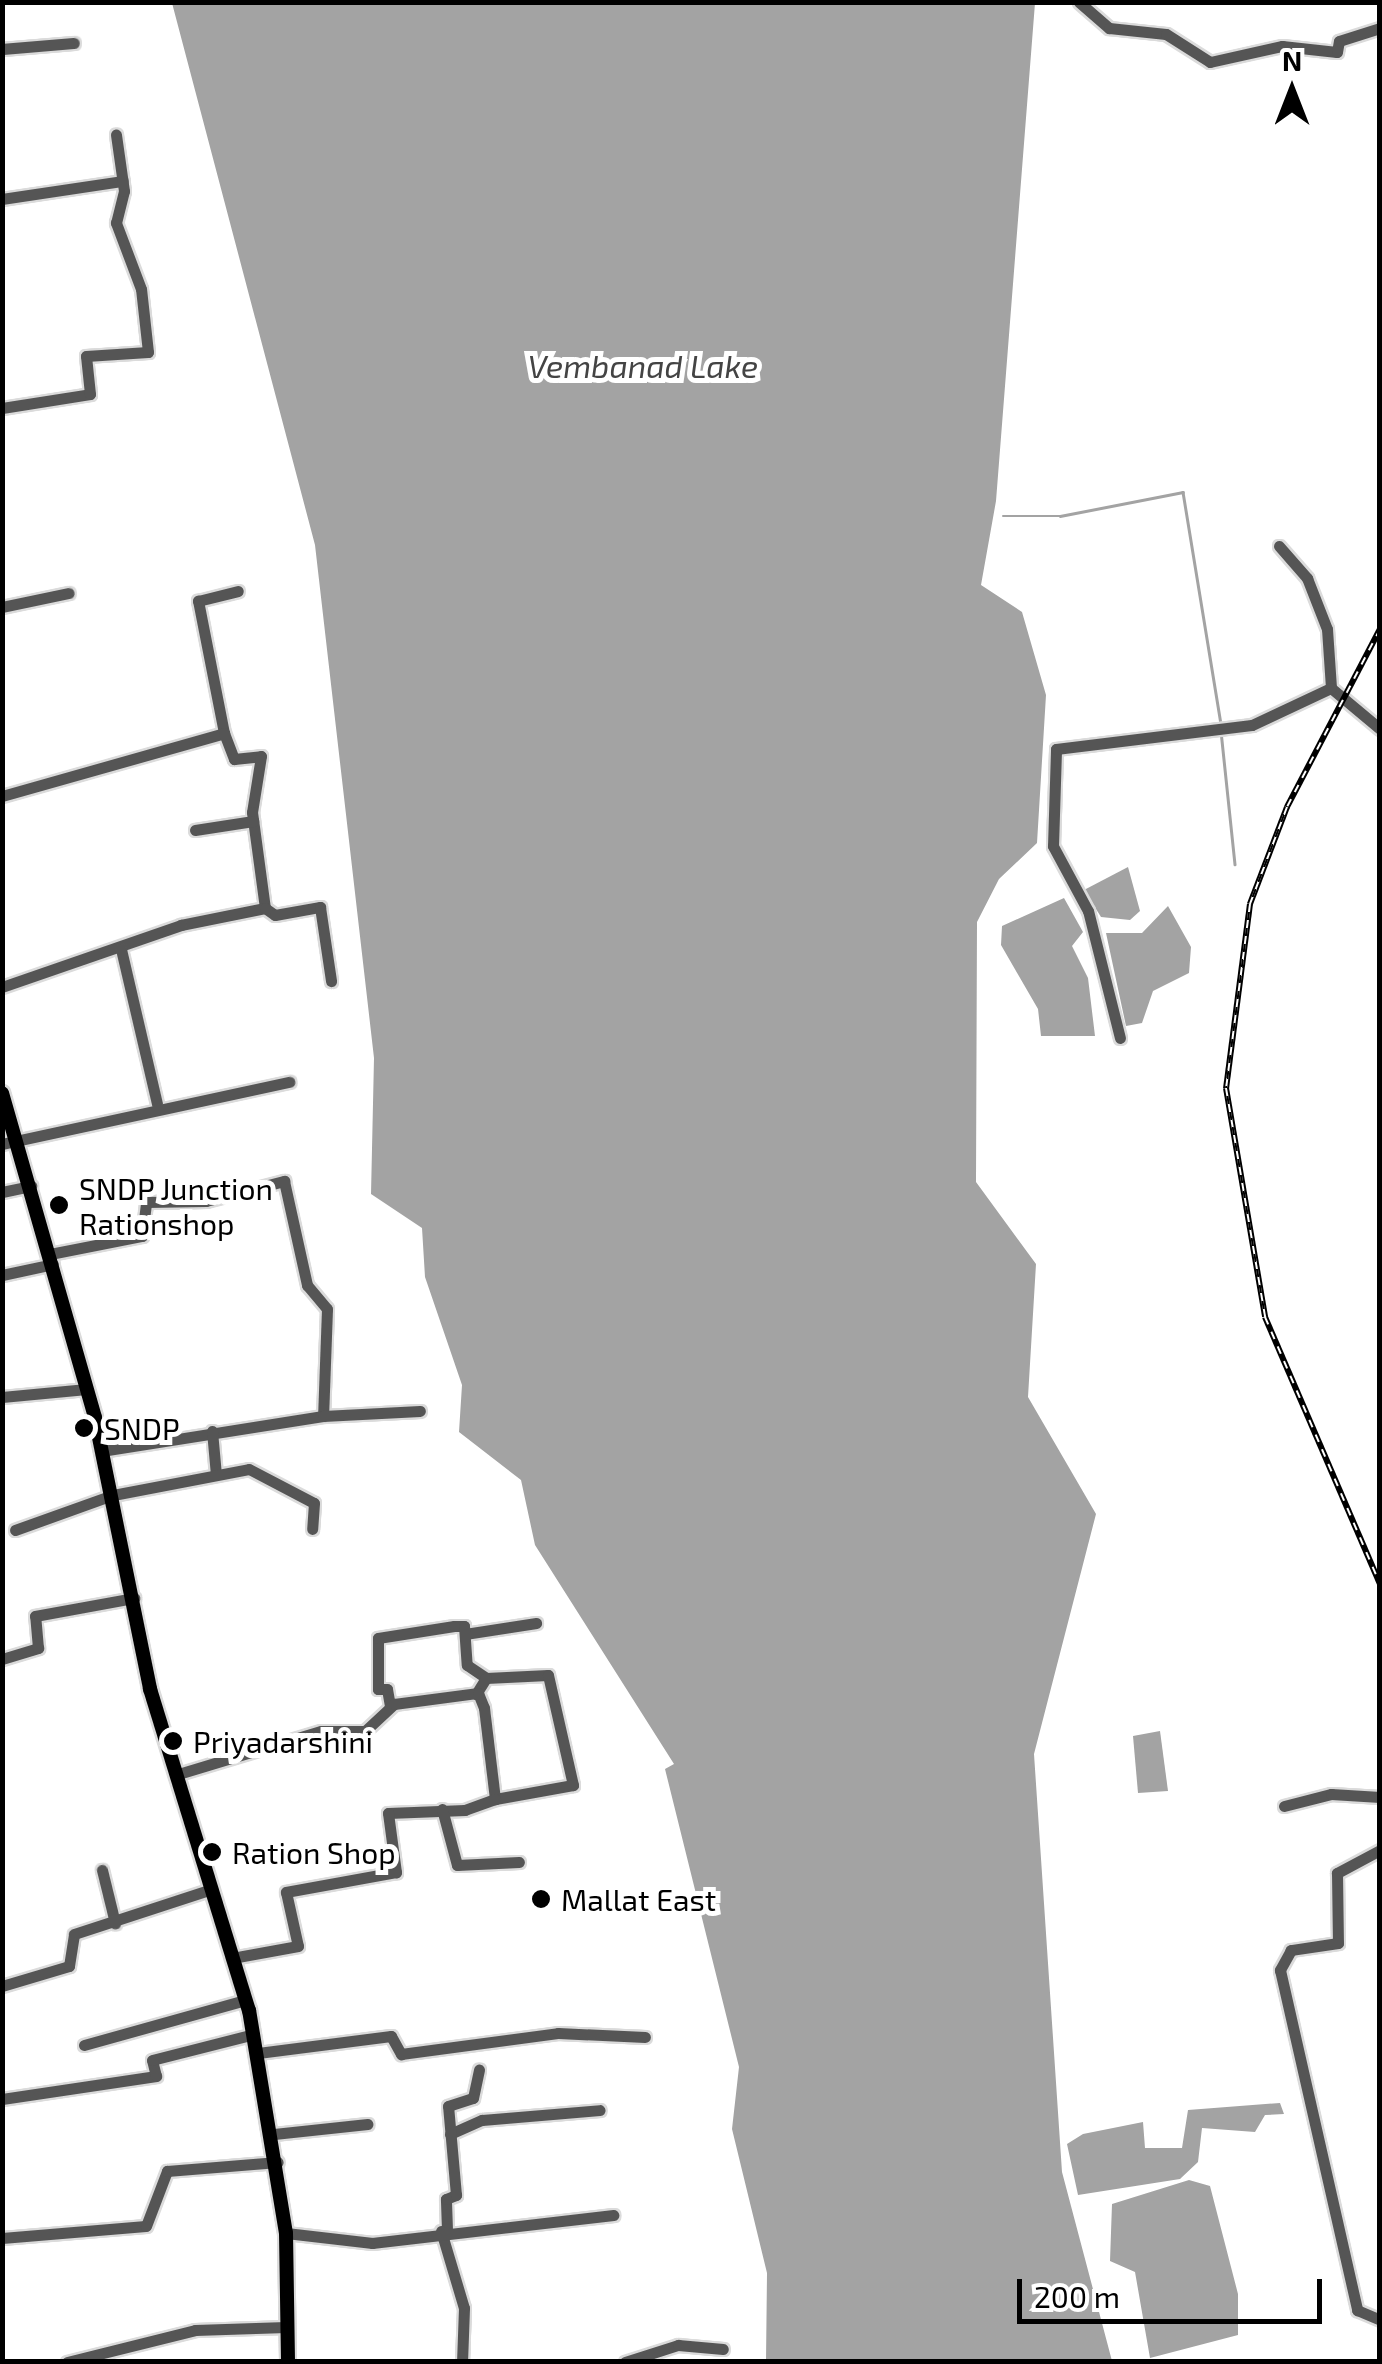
<!DOCTYPE html>
<html>
<head>
<meta charset="utf-8">
<style>
	body { margin:0 }
	#map { position:relative; width:1382px; height:2364px; overflow:hidden; background:#fff; font-family:"Exo 2",sans-serif }
	div>[style] { position:absolute }
	.water>* { inset:0; background:#a3a3a3 }
	.stream>* { height:2.5px; margin:-1.25px; padding:0 1.25px; transform-origin:1.25px; border-radius:1.25px; background:#a3a3a3 }
	.roads { filter:drop-shadow(2px 0 #dbdbdb) drop-shadow(-2px 0 #dbdbdb) drop-shadow(0 2px #dbdbdb) drop-shadow(0 -2px #dbdbdb) }
	.minor>* { height:11px; margin:-5.5px; padding:0 5.5px; transform-origin:5.5px; border-radius:5.5px; background:#555 }
	.major>* { height:14px; margin:-7px; padding:0 7px; transform-origin:7px; border-radius:7px; background:#000 }
	.rail>* { height:6px; margin-top:-3px; transform-origin:0; background:repeating-linear-gradient(90deg,#fff 0 8px,#000 0 16px); box-sizing:border-box; border-block:2px solid #000 }
	.dots>* { width:28px; height:28px; translate:-50% -50%; box-sizing:border-box; border:5px solid #fff; border-radius:50% }
	span { translate:-50% -50%; white-space:nowrap; text-align:center; line-height:1.15; -webkit-text-stroke:10px #fff; paint-order:stroke }
	.poi-label { font-size:30px; color:#000 }
	.left { translate:0 -50%; text-align:left }
	.water-label { font-size:32px; color:#444; font-style:italic }
	.frame { position:absolute; inset:0; border:5px solid #000; pointer-events:none }
	.north { position:absolute; left:1242px; top:40px; width:100px; height:100px; -webkit-text-stroke:8px #fff; paint-order:stroke; rotate:0deg; font-size:28px; font-weight:700; line-height:40px; text-align:center; color:#000 }
	.north::after { content:''; display:block; margin:auto; width:35px; height:45px; background:#000; clip-path:polygon(50% 0,100% 100%,50% 72%,0 100%) }
	.scale { position:absolute; left:1017px; top:2279px; width:305px; height:45px; box-sizing:border-box; border:5px solid #000; border-top:0; padding-left:12px; font-size:30px; line-height:35px; white-space:nowrap; color:#000; -webkit-text-stroke:8px #fff; paint-order:stroke }
</style>
</head>
<body>
<div id="map">
	<div class="water">
		<i style="clip-path:polygon(172px 3px,1035px 3px,996px 501px,981px 585px,1022px 612px,1046px 695px,1037px 843px,999px 879px,977px 922px,976px 1182px,1036px 1264px,1028px 1397px,1096px 1514px,1034px 1754px,1062px 2172px,1112px 2361px,766px 2361px,767px 2273px,732px 2129px,739px 2067px,665px 1769px,674px 1764px,535px 1545px,521px 1480px,459px 1432px,462px 1385px,425px 1277px,422px 1228px,371px 1194px,374px 1058px,315px 545px)"></i>
		<i style="clip-path:polygon(1128px 867px,1140px 911px,1130px 920px,1101px 917px,1084px 890px)"></i>
		<i style="clip-path:polygon(1064px 898px,1083px 932px,1072px 946px,1088px 978px,1095px 1036px,1041px 1036px,1038px 1009px,1001px 945px,1002px 926px)"></i>
		<i style="clip-path:polygon(1168px 906px,1191px 947px,1189px 973px,1153px 991px,1142px 1023px,1126px 1026px,1106px 933px,1142px 933px)"></i>
		<i style="clip-path:polygon(1160px 1731px,1168px 1791px,1138px 1793px,1133px 1736px)"></i>
		<i style="clip-path:polygon(1280px 2103px,1284px 2114px,1265px 2115px,1255px 2132px,1202px 2128px,1198px 2162px,1180px 2179px,1078px 2195px,1067px 2144px,1083px 2134px,1143px 2122px,1145px 2148px,1182px 2148px,1188px 2110px)"></i>
		<i style="clip-path:polygon(1189px 2180px,1210px 2186px,1238px 2294px,1238px 2335px,1150px 2358px,1135px 2272px,1110px 2261px,1112px 2204px)"></i>
	</div>
	<div class="stream">
		<i style="left:1003px;top:516px;width:57px"></i>
		<i style="left:1060px;top:516px;width:125px;rotate:-11deg"></i>
		<i style="left:1183px;top:492px;width:234px;rotate:80.7deg"></i>
		<i style="left:1221px;top:731px;width:134px;rotate:84deg"></i>
	</div>
	<div class="roads">
		<div class="minor">
			<i style="left:1079px;top:2px;width:40px;rotate:41deg"></i>
			<i style="left:1109px;top:28px;width:57px;rotate:6deg"></i>
			<i style="left:1166px;top:34px;width:52px;rotate:32.5deg"></i>
			<i style="left:1210px;top:62px;width:74px;rotate:-12.5deg"></i>
			<i style="left:1282px;top:46px;width:55px;rotate:6.2deg"></i>
			<i style="left:1337px;top:52px;width:11px;rotate:-80deg"></i>
			<i style="left:1339px;top:41px;width:43px;rotate:-17.6deg"></i>
			<i style="left:2px;top:49px;width:72px;rotate:-4.8deg"></i>
			<i style="left:2px;top:199px;width:122px;rotate:-8.5deg"></i>
			<i style="left:2px;top:408px;width:89px;rotate:-9deg"></i>
			<i style="left:90px;top:394px;width:38px;rotate:-96deg"></i>
			<i style="left:86px;top:356px;width:62px;rotate:-3.7deg"></i>
			<i style="left:148px;top:352px;width:63px;rotate:-96.3deg"></i>
			<i style="left:141px;top:289px;width:71px;rotate:-110.7deg"></i>
			<i style="left:116px;top:223px;width:33px;rotate:-76deg"></i>
			<i style="left:124px;top:191px;width:57px;rotate:-98.1deg"></i>
			<i style="left:1279px;top:546px;width:43px;rotate:48.8deg"></i>
			<i style="left:1307px;top:578px;width:55px;rotate:68.6deg"></i>
			<i style="left:1327px;top:629px;width:59px;rotate:86.1deg"></i>
			<i style="left:1331px;top:688px;width:64px;rotate:39.9deg"></i>
			<i style="left:2px;top:607px;width:68px;rotate:-11.8deg"></i>
			<i style="left:224px;top:733px;width:135px;rotate:-101.1deg"></i>
			<i style="left:198px;top:601px;width:41px;rotate:-14deg"></i>
			<i style="left:2px;top:796px;width:231px;rotate:-15.8deg"></i>
			<i style="left:224px;top:733px;width:28px;rotate:69deg"></i>
			<i style="left:234px;top:759px;width:27px;rotate:-6deg"></i>
			<i style="left:261px;top:756px;width:57px;rotate:99.1deg"></i>
			<i style="left:252px;top:812px;width:97px;rotate:82.3deg"></i>
			<i style="left:265px;top:908px;width:86px;rotate:168.6deg"></i>
			<i style="left:181px;top:925px;width:189px;rotate:160.9deg"></i>
			<i style="left:195px;top:830px;width:59px;rotate:-8.8deg"></i>
			<i style="left:265px;top:908px;width:12px;rotate:35deg"></i>
			<i style="left:275px;top:915px;width:46px;rotate:-10.1deg"></i>
			<i style="left:320px;top:907px;width:75px;rotate:81.5deg"></i>
			<i style="left:121px;top:949px;width:159px;rotate:76.9deg"></i>
			<i style="left:1120px;top:1038px;width:131px;rotate:-104.1deg"></i>
			<i style="left:1088px;top:911px;width:74px;rotate:-118.3deg"></i>
			<i style="left:1053px;top:846px;width:97px;rotate:-88.2deg"></i>
			<i style="left:1056px;top:749px;width:197px;rotate:-7deg"></i>
			<i style="left:1252px;top:725px;width:87px;rotate:-25.1deg"></i>
			<i style="left:2px;top:1144px;width:294px;rotate:-12.2deg"></i>
			<i style="left:2px;top:1192px;width:30px;rotate:-12deg"></i>
			<i style="left:50px;top:1254px;width:94px;rotate:-11.1deg"></i>
			<i style="left:142px;top:1236px;width:34px;rotate:-83deg"></i>
			<i style="left:146px;top:1202px;width:60px;rotate:-1deg"></i>
			<i style="left:206px;top:1201px;width:81px;rotate:-14.4deg"></i>
			<i style="left:284px;top:1181px;width:107px;rotate:77.5deg"></i>
			<i style="left:307px;top:1285px;width:31px;rotate:50deg"></i>
			<i style="left:327px;top:1309px;width:107px;rotate:92.1deg"></i>
			<i style="left:323px;top:1416px;width:223px;rotate:171deg"></i>
			<i style="left:2px;top:1275px;width:52px;rotate:-12.2deg"></i>
			<i style="left:2px;top:1397px;width:85px;rotate:-5.4deg"></i>
			<i style="left:323px;top:1416px;width:97px;rotate:-3deg"></i>
			<i style="left:212px;top:1431px;width:44px;rotate:84.8deg"></i>
			<i style="left:15px;top:1530px;width:104px;rotate:-19.7deg"></i>
			<i style="left:113px;top:1495px;width:138px;rotate:-10.8deg"></i>
			<i style="left:249px;top:1469px;width:73px;rotate:27.6deg"></i>
			<i style="left:314px;top:1503px;width:26px;rotate:94deg"></i>
			<i style="left:465px;top:1634px;width:72px;rotate:-8.8deg"></i>
			<i style="left:2px;top:1659px;width:38px;rotate:-17deg"></i>
			<i style="left:38px;top:1648px;width:32px;rotate:-95deg"></i>
			<i style="left:35px;top:1616px;width:101px;rotate:-10.3deg"></i>
			<i style="left:486px;top:1678px;width:62px;rotate:-2.8deg"></i>
			<i style="left:548px;top:1675px;width:113px;rotate:77.2deg"></i>
			<i style="left:573px;top:1785px;width:79px;rotate:169.8deg"></i>
			<i style="left:390px;top:1706px;width:17px;rotate:-100deg"></i>
			<i style="left:387px;top:1689px;width:9px;rotate:180deg"></i>
			<i style="left:378px;top:1689px;width:51px;rotate:-90deg"></i>
			<i style="left:378px;top:1638px;width:77px;rotate:-9deg"></i>
			<i style="left:454px;top:1626px;width:10px"></i>
			<i style="left:464px;top:1626px;width:39px;rotate:86deg"></i>
			<i style="left:467px;top:1665px;width:23px;rotate:34deg"></i>
			<i style="left:486px;top:1678px;width:19px;rotate:122deg"></i>
			<i style="left:175px;top:1775px;width:152px;rotate:-16.8deg"></i>
			<i style="left:321px;top:1731px;width:44px"></i>
			<i style="left:365px;top:1731px;width:40px;rotate:-43deg"></i>
			<i style="left:394px;top:1704px;width:85px;rotate:-7.5deg"></i>
			<i style="left:478px;top:1693px;width:16px;rotate:68deg"></i>
			<i style="left:484px;top:1708px;width:92px;rotate:83.1deg"></i>
			<i style="left:495px;top:1799px;width:32px;rotate:160deg"></i>
			<i style="left:465px;top:1810px;width:77px;rotate:177.8deg"></i>
			<i style="left:388px;top:1813px;width:60px;rotate:82.3deg"></i>
			<i style="left:396px;top:1872px;width:112px;rotate:169.7deg"></i>
			<i style="left:286px;top:1892px;width:55px;rotate:77.5deg"></i>
			<i style="left:298px;top:1946px;width:67px;rotate:169.7deg"></i>
			<i style="left:1284px;top:1806px;width:49px;rotate:-14.3deg"></i>
			<i style="left:1331px;top:1794px;width:49px;rotate:3.5deg"></i>
			<i style="left:442px;top:1809px;width:58px;rotate:75deg"></i>
			<i style="left:457px;top:1865px;width:62px;rotate:-2.8deg"></i>
			<i style="left:1380px;top:1850px;width:49px;rotate:151.9deg"></i>
			<i style="left:1337px;top:1873px;width:70px;rotate:89.2deg"></i>
			<i style="left:1338px;top:1943px;width:48px;rotate:171.5deg"></i>
			<i style="left:1291px;top:1950px;width:23px;rotate:119deg"></i>
			<i style="left:1280px;top:1970px;width:349px;rotate:77.2deg"></i>
			<i style="left:1357px;top:2310px;width:25px;rotate:23deg"></i>
			<i style="left:102px;top:1870px;width:55px;rotate:76.2deg"></i>
			<i style="left:2px;top:1986px;width:70px;rotate:-16.6deg"></i>
			<i style="left:69px;top:1966px;width:32px;rotate:-81deg"></i>
			<i style="left:74px;top:1934px;width:142px;rotate:-18.1deg"></i>
			<i style="left:84px;top:2045px;width:167px;rotate:-15.6deg"></i>
			<i style="left:258px;top:2053px;width:134px;rotate:-7.3deg"></i>
			<i style="left:391px;top:2036px;width:21px;rotate:61deg"></i>
			<i style="left:401px;top:2054px;width:158px;rotate:-7.6deg"></i>
			<i style="left:558px;top:2033px;width:87px;rotate:2.6deg"></i>
			<i style="left:2px;top:2099px;width:156px;rotate:-8.5deg"></i>
			<i style="left:156px;top:2076px;width:16px;rotate:-104deg"></i>
			<i style="left:152px;top:2060px;width:105px;rotate:-14.3deg"></i>
			<i style="left:274px;top:2134px;width:94px;rotate:-6.1deg"></i>
			<i style="left:450px;top:2134px;width:35px;rotate:-24deg"></i>
			<i style="left:482px;top:2120px;width:118px;rotate:-4.8deg"></i>
			<i style="left:447px;top:2230px;width:31px;rotate:-92deg"></i>
			<i style="left:446px;top:2199px;width:11px;rotate:-22deg"></i>
			<i style="left:456px;top:2195px;width:89px;rotate:-95.1deg"></i>
			<i style="left:448px;top:2106px;width:26px;rotate:-18deg"></i>
			<i style="left:473px;top:2098px;width:29px;rotate:-78deg"></i>
			<i style="left:441px;top:2231px;width:80px;rotate:73.4deg"></i>
			<i style="left:464px;top:2308px;width:54px;rotate:92.1deg"></i>
			<i style="left:286px;top:2233px;width:87px;rotate:6.6deg"></i>
			<i style="left:372px;top:2243px;width:243px;rotate:-6.6deg"></i>
			<i style="left:2px;top:2238px;width:144px;rotate:-4.8deg"></i>
			<i style="left:146px;top:2226px;width:59px;rotate:-69.1deg"></i>
			<i style="left:167px;top:2171px;width:111px;rotate:-4.6deg"></i>
			<i style="left:67px;top:2362px;width:132px;rotate:-14deg"></i>
			<i style="left:195px;top:2330px;width:91px;rotate:-1.9deg"></i>
			<i style="left:625px;top:2362px;width:56px;rotate:-17.8deg"></i>
			<i style="left:678px;top:2345px;width:45px;rotate:5.1deg"></i>
		</div>
		<div class="major">
			<i style="left:2px;top:1093px;width:338px;rotate:74deg"></i>
			<i style="left:95px;top:1418px;width:277px;rotate:78.5deg"></i>
			<i style="left:150px;top:1689px;width:336px;rotate:72.9deg"></i>
			<i style="left:249px;top:2010px;width:226px;rotate:80.6deg"></i>
			<i style="left:286px;top:2233px;width:129px;rotate:89.1deg"></i>
		</div>
	</div>
	<div class="rail">
		<i style="left:1380px;top:629px;width:201px;rotate:117.6deg"></i>
		<i style="left:1287px;top:807px;width:104px;rotate:110.9deg"></i>
		<i style="left:1250px;top:904px;width:186px;rotate:97.4deg"></i>
		<i style="left:1226px;top:1088px;width:232px;rotate:80.3deg"></i>
		<i style="left:1265px;top:1317px;width:291px;rotate:66.7deg"></i>
	</div>
	<div class="dots">
		<i style="left:59px;top:1205px;background:#000"></i>
		<i style="left:84px;top:1428px;background:#000"></i>
		<i style="left:173px;top:1741px;background:#000"></i>
		<i style="left:212px;top:1852px;background:#000"></i>
		<i style="left:541px;top:1899px;background:#000"></i>
	</div>
	<div class="poi-label">
		<span class="left" style="left:79px;top:1205px">SNDP Junction<br>Rationshop</span>
		<span class="left" style="left:104px;top:1428px">SNDP</span>
		<span class="left" style="left:193px;top:1741px">Priyadarshini</span>
		<span class="left" style="left:232px;top:1852px">Ration Shop</span>
		<span class="left" style="left:561px;top:1899px">Mallat East</span>
	</div>
	<div class="water-label">
		<span style="left:643px;top:365px">Vembanad Lake</span>
	</div>
	<div class="frame"></div>
	<div class="north">N</div>
	<div class="scale">200 m</div>
</div>
</body>
</html>
